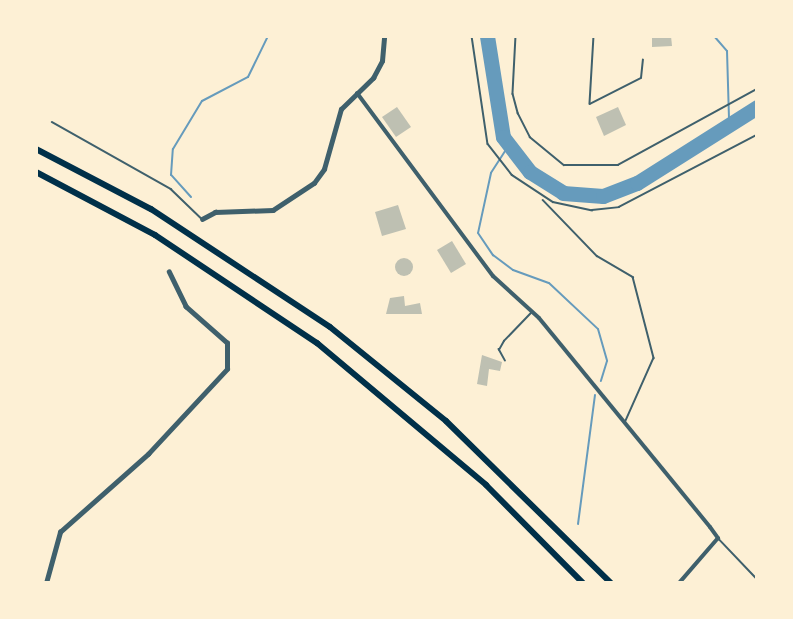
<!DOCTYPE html>
<html>
<head>
<meta charset="utf-8">
<style>
	body { margin:0 }
	#map { position:relative; width:793px; height:619px; overflow:hidden; background:#fdf0d5; font-family:"PT Serif",serif }
	div>[style] { position:absolute }
	.stream>* { height:2px; margin:-1px; padding:0 1px; transform-origin:1px; border-radius:1px; background:#669bbc }
	.river>* { height:15px; margin:-7.5px; padding:0 7.5px; transform-origin:7.5px; border-radius:7.5px; background:#669bbc }
	.building>* { inset:0; background:#bec0b2 }
	.round { border-radius:50% }
	.service>* { height:1.5px; margin:-0.75px; padding:0 0.75px; transform-origin:0.75px; border-radius:0.75px; background:#3f606c }
	.minor>* { height:4px; margin:-2px; padding:0 2px; transform-origin:2px; border-radius:2px; background:#3f606c }
	.tertiary>* { height:4.5px; margin:-2.25px; padding:0 2.25px; transform-origin:2.25px; border-radius:2.25px; background:#3f606c }
	.motorway>* { height:6px; margin:-3px; padding:0 3px; transform-origin:3px; border-radius:3px; background:#003049 }
	span { translate:-50% -50%; white-space:nowrap; text-align:center; line-height:1.15; -webkit-text-stroke:6px #fdf0d5; paint-order:stroke }
	.frame { position:absolute; inset:0; border:38px solid #fdf0d5; pointer-events:none }
</style>
</head>
<body>
<div id="map">
	<div class="stream">
		<i style="left:714px;top:36px;width:20px;rotate:49deg"></i>
		<i style="left:727px;top:51px;width:69px;rotate:88.3deg"></i>
		<i style="left:509px;top:145px;width:33px;rotate:123deg"></i>
		<i style="left:491px;top:173px;width:61px;rotate:102.2deg"></i>
		<i style="left:478px;top:233px;width:27px;rotate:56deg"></i>
		<i style="left:493px;top:255px;width:25px;rotate:37deg"></i>
		<i style="left:513px;top:270px;width:38px;rotate:20deg"></i>
		<i style="left:549px;top:283px;width:67px;rotate:43.2deg"></i>
		<i style="left:598px;top:329px;width:33px;rotate:74deg"></i>
		<i style="left:607px;top:361px;width:21px;rotate:107deg"></i>
		<i style="left:191px;top:197px;width:30px;rotate:-132deg"></i>
		<i style="left:171px;top:175px;width:26px;rotate:-86deg"></i>
		<i style="left:173px;top:149px;width:56px;rotate:-58.9deg"></i>
		<i style="left:202px;top:101px;width:52px;rotate:-27.6deg"></i>
		<i style="left:248px;top:77px;width:46px;rotate:-64deg"></i>
		<i style="left:578px;top:524px;width:130px;rotate:-82.5deg"></i>
	</div>
	<div class="river">
		<i style="left:487px;top:36px;width:102px;rotate:81deg"></i>
		<i style="left:503px;top:137px;width:44px;rotate:52.4deg"></i>
		<i style="left:530px;top:172px;width:39px;rotate:32deg"></i>
		<i style="left:563px;top:193px;width:40px;rotate:4.3deg"></i>
		<i style="left:603px;top:196px;width:36px;rotate:-21deg"></i>
		<i style="left:637px;top:183px;width:142px;rotate:-32.3deg"></i>
	</div>
	<div class="building">
		<i style="clip-path:polygon(652px 36px,671px 36px,672px 46px,652px 47px)"></i>
		<i style="clip-path:polygon(397px 107px,411px 127px,396px 137px,382px 117px)"></i>
		<i style="clip-path:polygon(618px 107px,626px 125px,604px 136px,596px 117px)"></i>
		<i style="clip-path:polygon(398px 205px,406px 229px,382px 236px,375px 212px)"></i>
		<i style="clip-path:polygon(452px 241px,466px 264px,451px 273px,437px 250px)"></i>
		<i class="round" style="left:395px;top:258px;width:18px;height:18px"></i>
		<i style="clip-path:polygon(404px 296px,405px 306px,420px 303px,422px 314px,386px 314px,390px 298px)"></i>
		<i style="clip-path:polygon(482px 355px,502px 362px,500px 371px,489px 369px,487px 386px,477px 384px)"></i>
	</div>
	<div class="service">
		<i style="left:472px;top:36px;width:109px;rotate:81.6deg"></i>
		<i style="left:488px;top:144px;width:39px;rotate:52deg"></i>
		<i style="left:512px;top:175px;width:49px;rotate:33.4deg"></i>
		<i style="left:553px;top:202px;width:40px;rotate:12deg"></i>
		<i style="left:592px;top:210px;width:27px;rotate:-6deg"></i>
		<i style="left:619px;top:207px;width:156px;rotate:-27.6deg"></i>
		<i style="left:516px;top:36px;width:58px;rotate:93deg"></i>
		<i style="left:513px;top:94px;width:20px;rotate:75deg"></i>
		<i style="left:518px;top:113px;width:27px;rotate:63deg"></i>
		<i style="left:530px;top:137px;width:44px;rotate:39.5deg"></i>
		<i style="left:564px;top:165px;width:54px"></i>
		<i style="left:618px;top:165px;width:158px;rotate:-28.7deg"></i>
		<i style="left:594px;top:36px;width:68px;rotate:93.4deg"></i>
		<i style="left:590px;top:104px;width:57px;rotate:-27deg"></i>
		<i style="left:641px;top:78px;width:18px;rotate:-84deg"></i>
		<i style="left:52px;top:122px;width:137px;rotate:29.4deg"></i>
		<i style="left:171px;top:189px;width:42px;rotate:44deg"></i>
		<i style="left:543px;top:200px;width:78px;rotate:46deg"></i>
		<i style="left:597px;top:256px;width:42px;rotate:30.3deg"></i>
		<i style="left:633px;top:277px;width:84px;rotate:75.5deg"></i>
		<i style="left:654px;top:358px;width:69px;rotate:114deg"></i>
		<i style="left:505px;top:361px;width:13px;rotate:-119deg"></i>
		<i style="left:499px;top:350px;width:10px;rotate:-61deg"></i>
		<i style="left:504px;top:341px;width:40px;rotate:-46deg"></i>
		<i style="left:718px;top:538px;width:57px;rotate:46.4deg"></i>
	</div>
	<div class="minor">
		<i style="left:357px;top:93px;width:228px;rotate:53.4deg"></i>
		<i style="left:493px;top:276px;width:62px;rotate:42.4deg"></i>
		<i style="left:539px;top:318px;width:270px;rotate:50.7deg"></i>
		<i style="left:710px;top:527px;width:14px;rotate:54deg"></i>
		<i style="left:718px;top:538px;width:60px;rotate:130.9deg"></i>
	</div>
	<div class="tertiary">
		<i style="left:202px;top:219px;width:15px;rotate:-28deg"></i>
		<i style="left:215px;top:212px;width:58px;rotate:-2deg"></i>
		<i style="left:273px;top:210px;width:49px;rotate:-33.4deg"></i>
		<i style="left:314px;top:183px;width:17px;rotate:-54deg"></i>
		<i style="left:324px;top:169px;width:62px;rotate:-74.2deg"></i>
		<i style="left:341px;top:109px;width:45px;rotate:-44.1deg"></i>
		<i style="left:373px;top:78px;width:19px;rotate:-62deg"></i>
		<i style="left:382px;top:61px;width:25px;rotate:-85deg"></i>
		<i style="left:46px;top:583px;width:53px;rotate:-74.6deg"></i>
		<i style="left:60px;top:532px;width:118px;rotate:-41.6deg"></i>
		<i style="left:148px;top:454px;width:116px;rotate:-47.1deg"></i>
		<i style="left:227px;top:369px;width:26px;rotate:-90deg"></i>
		<i style="left:227px;top:343px;width:55px;rotate:-138.7deg"></i>
		<i style="left:186px;top:307px;width:39px;rotate:-116deg"></i>
	</div>
	<div class="motorway">
		<i style="left:36px;top:149px;width:130px;rotate:27.6deg"></i>
		<i style="left:151px;top:209px;width:214px;rotate:33.4deg"></i>
		<i style="left:330px;top:327px;width:149px;rotate:39deg"></i>
		<i style="left:446px;top:421px;width:231px;rotate:44.5deg"></i>
		<i style="left:36px;top:172px;width:135px;rotate:27.9deg"></i>
		<i style="left:155px;top:235px;width:195px;rotate:33.7deg"></i>
		<i style="left:317px;top:343px;width:221px;rotate:40deg"></i>
		<i style="left:486px;top:485px;width:138px;rotate:45.3deg"></i>
	</div>
	<div class="frame"></div>
</div>
</body>
</html>
